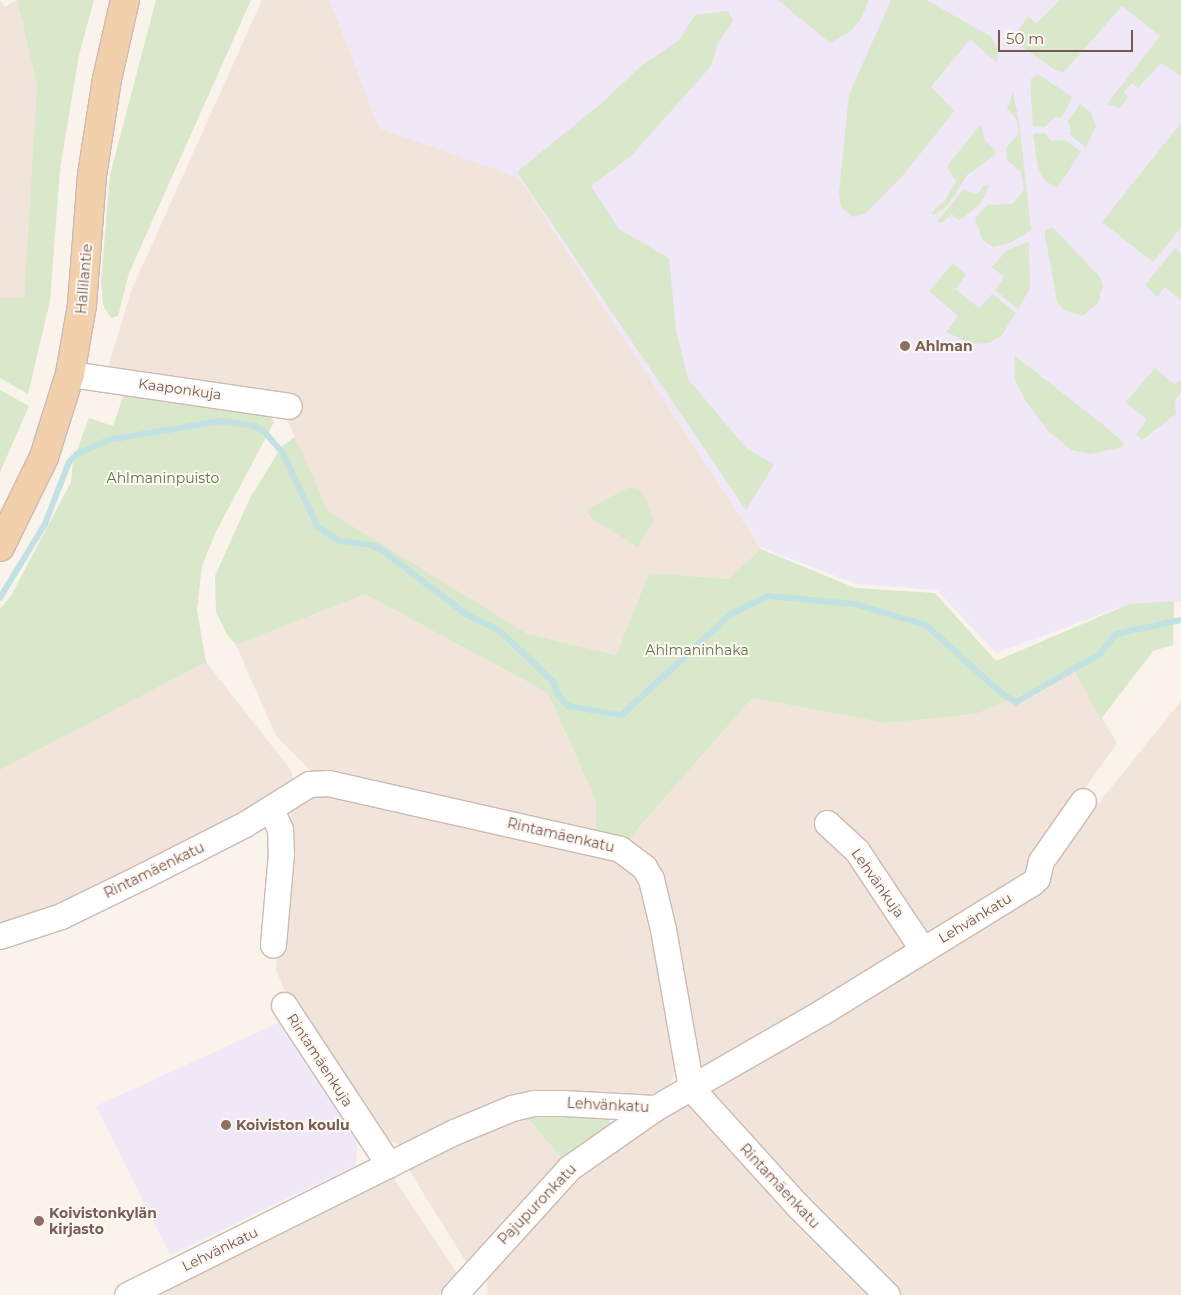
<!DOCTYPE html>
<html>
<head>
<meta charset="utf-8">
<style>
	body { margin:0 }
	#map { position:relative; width:1181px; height:1295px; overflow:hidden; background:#faf3eb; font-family:Montserrat,sans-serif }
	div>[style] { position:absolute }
	.residential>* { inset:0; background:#f1e4da }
	.education>* { inset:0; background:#f0e7f7 }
	.green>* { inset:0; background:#d9e7ca }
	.stream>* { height:5.5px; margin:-2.75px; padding:0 2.75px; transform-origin:2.75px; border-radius:2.75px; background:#c1e1e2 }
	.roads { filter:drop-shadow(1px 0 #ccbab2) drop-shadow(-1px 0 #ccbab2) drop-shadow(0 1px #ccbab2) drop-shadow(0 -1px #ccbab2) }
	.minor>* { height:25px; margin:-12.5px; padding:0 12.5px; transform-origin:12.5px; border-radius:12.5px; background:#fff }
	.major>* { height:28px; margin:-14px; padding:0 14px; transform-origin:14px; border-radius:14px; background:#f1d0ab }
	.dots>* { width:14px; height:14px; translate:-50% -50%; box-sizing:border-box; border:2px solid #fdf7f1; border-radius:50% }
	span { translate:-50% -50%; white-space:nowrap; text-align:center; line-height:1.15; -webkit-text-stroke:4px #fdf7f1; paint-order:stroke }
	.street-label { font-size:14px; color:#735951 }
	.education-label { font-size:14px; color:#785e54; font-weight:700 }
	.left { translate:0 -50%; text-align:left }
	.park-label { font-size:14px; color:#5c774a }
	.scale { position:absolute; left:998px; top:30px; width:135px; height:22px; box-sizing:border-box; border:2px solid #735951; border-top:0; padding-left:6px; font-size:15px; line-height:18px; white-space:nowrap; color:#735951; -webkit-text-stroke:4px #fdf7f1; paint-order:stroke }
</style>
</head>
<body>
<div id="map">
	<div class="residential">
		<i style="clip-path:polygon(0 0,5px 7px,17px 0,37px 85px,24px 298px,0 298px)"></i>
		<i style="clip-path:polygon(262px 0,330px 0,379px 128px,519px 177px,761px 549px,728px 579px,649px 573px,616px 655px,528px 634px,328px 511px,275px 393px,124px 372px,108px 367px,132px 289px)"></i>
		<i style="clip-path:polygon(365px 594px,548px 693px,596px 801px,595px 832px,312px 772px,276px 736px,236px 645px)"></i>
		<i style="clip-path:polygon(206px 662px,291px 770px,293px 781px,286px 790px,47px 912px,0 927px,0 770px)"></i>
		<i style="clip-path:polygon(1075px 672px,1117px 743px,1028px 869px,1010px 883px,706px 1068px,698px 1063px,652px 866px,629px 839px,752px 698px,886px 723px,976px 714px)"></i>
		<i style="clip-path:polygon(1181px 701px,1181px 1295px,901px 1295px,816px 1211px,706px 1093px,998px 914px,1053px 873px,1061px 850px)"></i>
		<i style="clip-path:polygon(336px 793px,616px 858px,636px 874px,649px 906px,676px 1066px,670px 1085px,645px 1097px,534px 1091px,402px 1146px,387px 1140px,283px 987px,276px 969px,291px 810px,317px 794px)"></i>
		<i style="clip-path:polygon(690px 1103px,876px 1295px,488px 1295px,486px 1271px,570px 1183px,666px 1108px)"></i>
		<i style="clip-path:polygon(526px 1116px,564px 1161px,466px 1262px,409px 1170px,465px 1137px)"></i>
		<i style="clip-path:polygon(393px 1177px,457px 1273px,438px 1295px,154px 1295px)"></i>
	</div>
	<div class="education">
		<i style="clip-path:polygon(330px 0,1181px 0,1181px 601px,1129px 604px,996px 653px,937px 590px,857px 584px,760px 547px,519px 178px,379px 128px)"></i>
		<i style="clip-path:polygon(282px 1021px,358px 1144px,355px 1166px,170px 1255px,96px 1106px)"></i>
	</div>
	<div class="green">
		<i style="clip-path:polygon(17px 0,94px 0,79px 55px,60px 170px,50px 301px,28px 394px,0 378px,0 298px,24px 298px,37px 85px)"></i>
		<i style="clip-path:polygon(156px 0,251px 0,129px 273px,118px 316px,111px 318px,103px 305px,101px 282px,110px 175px)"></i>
		<i style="clip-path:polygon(778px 0,869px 0,860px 20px,850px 32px,830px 43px)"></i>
		<i style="clip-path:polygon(891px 0,926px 0,990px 36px,998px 48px,997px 63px,970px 39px,931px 87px,954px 111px,905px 173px,866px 213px,852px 217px,841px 207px,839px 192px,849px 95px)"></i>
		<i style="clip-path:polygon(1060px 0,1181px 0,1181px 76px,1161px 63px,1138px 88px,1132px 83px,1124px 92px,1128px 97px,1120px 108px,1107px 104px,1160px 36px,1122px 6px,1064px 72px,1057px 71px,1018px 44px,1014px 37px,1028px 16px,1036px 24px)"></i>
		<i style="clip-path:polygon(728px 11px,733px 21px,718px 43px,711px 66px,631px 156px,591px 186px,619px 229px,669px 258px,676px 331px,688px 379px,747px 449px,774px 464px,746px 510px,517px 172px,604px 101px,641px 66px,679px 40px,695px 15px)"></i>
		<i style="clip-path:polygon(1038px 74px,1072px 97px,1062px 118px,1055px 117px,1045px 127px,1033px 126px,1030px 80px)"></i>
		<i style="clip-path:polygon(1013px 92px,1019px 122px,1031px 230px,1010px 243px,993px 247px,982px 239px,975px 218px,987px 205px,1012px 204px,1024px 190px,1021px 172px,1007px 160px,1006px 148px,1018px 134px,1017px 120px,1007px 108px)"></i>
		<i style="clip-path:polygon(1080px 104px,1090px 112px,1096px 126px,1086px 147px,1069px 134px,1071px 130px,1068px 121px)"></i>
		<i style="clip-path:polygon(1181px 123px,1181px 228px,1153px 262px,1102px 222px)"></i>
		<i style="clip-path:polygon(981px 124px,984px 139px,996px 151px,995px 155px,967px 175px,948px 205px,934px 215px,931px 213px,946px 199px,956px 181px,947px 166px)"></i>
		<i style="clip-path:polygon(1045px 133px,1051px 141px,1065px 140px,1081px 152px,1057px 188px,1044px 180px,1038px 168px,1033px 134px)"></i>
		<i style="clip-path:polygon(990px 185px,980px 204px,963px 218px,958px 220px,952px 214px,941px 223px,937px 222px,964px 189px,973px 194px,979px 193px,983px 186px)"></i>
		<i style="clip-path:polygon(1053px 228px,1100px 277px,1103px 286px,1098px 303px,1082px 316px,1063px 309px,1057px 302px,1045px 235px,1045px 230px)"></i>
		<i style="clip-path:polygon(1029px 242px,1030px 288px,1018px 309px,995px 290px,1004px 277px,992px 267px,1007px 250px)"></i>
		<i style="clip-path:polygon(1175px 248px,1181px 253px,1181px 300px,1165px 287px,1157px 297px,1145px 285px)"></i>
		<i style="clip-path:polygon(953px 263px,966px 275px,955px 289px,979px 308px,992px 294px,1016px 313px,1001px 336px,989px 343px,972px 344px,946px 332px,958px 316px,929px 291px)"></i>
		<i style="clip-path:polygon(1015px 356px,1106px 427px,1123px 442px,1122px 447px,1090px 454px,1072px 450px,1048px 431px,1025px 400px,1014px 378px)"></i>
		<i style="clip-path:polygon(1155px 368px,1175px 385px,1181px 378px,1181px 392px,1175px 401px,1176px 414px,1142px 440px,1136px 434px,1147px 420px,1126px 402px)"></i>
		<i style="clip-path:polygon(0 390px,29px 406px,0 472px)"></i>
		<i style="clip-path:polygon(125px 391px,269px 415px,274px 422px,216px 532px,202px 566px,197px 610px,206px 662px,0 770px,0 609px,11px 596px,71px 482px,73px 461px,89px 418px,113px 426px)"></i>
		<i style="clip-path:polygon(295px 437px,328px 511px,528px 634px,616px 655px,649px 573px,728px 579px,761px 549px,855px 588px,935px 593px,996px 661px,1129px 604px,1174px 601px,1173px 645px,1153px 651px,1101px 719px,1075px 672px,976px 714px,886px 723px,752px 698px,629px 839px,595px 832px,596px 801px,548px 693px,365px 594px,236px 645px,226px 633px,216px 611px,215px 576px,250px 498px,282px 446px)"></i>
		<i style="clip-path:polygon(630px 487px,641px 490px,654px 520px,638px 547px,591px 518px,586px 510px)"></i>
		<i style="clip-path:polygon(608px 1111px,611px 1127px,564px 1161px,526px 1116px)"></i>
	</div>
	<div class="stream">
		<i style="left:0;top:598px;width:87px;rotate:-58.7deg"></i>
		<i style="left:45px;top:524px;width:66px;rotate:-68.8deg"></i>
		<i style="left:69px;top:462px;width:11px;rotate:-45deg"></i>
		<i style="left:77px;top:454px;width:34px;rotate:-24deg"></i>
		<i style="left:108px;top:440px;width:115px;rotate:-9.5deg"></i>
		<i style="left:221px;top:421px;width:34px;rotate:8deg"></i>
		<i style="left:255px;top:426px;width:12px;rotate:31deg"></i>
		<i style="left:265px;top:432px;width:28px;rotate:49deg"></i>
		<i style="left:283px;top:453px;width:82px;rotate:64.7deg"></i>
		<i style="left:318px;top:527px;width:26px;rotate:32deg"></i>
		<i style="left:340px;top:541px;width:32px;rotate:7deg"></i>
		<i style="left:372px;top:545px;width:11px;rotate:27deg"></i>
		<i style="left:382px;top:550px;width:109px;rotate:37.2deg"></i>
		<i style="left:469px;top:616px;width:33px;rotate:25deg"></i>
		<i style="left:499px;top:630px;width:76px;rotate:43.4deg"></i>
		<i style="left:554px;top:682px;width:13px;rotate:72deg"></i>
		<i style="left:558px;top:694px;width:16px;rotate:50deg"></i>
		<i style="left:568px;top:706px;width:55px;rotate:9.5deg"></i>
		<i style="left:622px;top:715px;width:149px;rotate:-42.8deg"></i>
		<i style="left:731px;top:614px;width:41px;rotate:-25.9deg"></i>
		<i style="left:768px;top:596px;width:87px;rotate:5.3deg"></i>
		<i style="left:855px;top:604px;width:74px;rotate:16.5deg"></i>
		<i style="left:926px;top:625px;width:105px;rotate:41.9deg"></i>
		<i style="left:1004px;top:695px;width:14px;rotate:30deg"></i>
		<i style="left:1016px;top:702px;width:97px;rotate:-29.7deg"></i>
		<i style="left:1100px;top:654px;width:26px;rotate:-51deg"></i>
		<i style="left:1116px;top:634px;width:66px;rotate:-12.2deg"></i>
	</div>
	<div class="roads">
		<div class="minor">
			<i style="left:70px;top:374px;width:221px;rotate:8.3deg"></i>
			<i style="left:271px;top:809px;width:22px;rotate:66deg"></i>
			<i style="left:280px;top:829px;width:24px;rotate:88deg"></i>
			<i style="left:281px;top:853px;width:92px;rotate:95deg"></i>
			<i style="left:827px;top:823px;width:41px;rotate:43deg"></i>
			<i style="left:857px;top:851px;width:119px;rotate:56.3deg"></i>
			<i style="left:0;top:936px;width:64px;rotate:-18.2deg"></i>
			<i style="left:61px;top:916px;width:93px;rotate:-26deg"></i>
			<i style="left:145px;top:875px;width:112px;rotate:-27deg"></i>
			<i style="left:245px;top:824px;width:75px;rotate:-32deg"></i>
			<i style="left:309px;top:784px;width:19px;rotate:-3deg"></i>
			<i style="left:328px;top:783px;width:299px;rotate:12.7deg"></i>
			<i style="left:620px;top:849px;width:30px;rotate:37deg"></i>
			<i style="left:644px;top:867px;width:14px;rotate:60deg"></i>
			<i style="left:651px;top:879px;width:51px;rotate:76.5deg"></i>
			<i style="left:663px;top:929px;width:161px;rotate:80deg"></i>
			<i style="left:691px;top:1088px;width:158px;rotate:47.8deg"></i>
			<i style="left:797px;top:1205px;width:127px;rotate:45deg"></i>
			<i style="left:284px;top:1005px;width:191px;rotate:56.7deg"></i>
			<i style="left:127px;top:1295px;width:365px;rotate:-26.5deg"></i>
			<i style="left:454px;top:1132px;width:63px;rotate:-22.5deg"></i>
			<i style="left:512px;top:1108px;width:23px;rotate:-13deg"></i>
			<i style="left:534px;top:1103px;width:29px"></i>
			<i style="left:563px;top:1103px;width:92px;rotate:3.1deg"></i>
			<i style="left:655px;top:1108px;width:193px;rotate:-29.9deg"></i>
			<i style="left:822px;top:1012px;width:246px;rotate:-31.6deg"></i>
			<i style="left:1032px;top:883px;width:7px;rotate:-45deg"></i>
			<i style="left:1037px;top:878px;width:17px;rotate:-77deg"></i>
			<i style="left:1041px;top:861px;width:73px;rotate:-55deg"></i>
			<i style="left:454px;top:1295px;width:171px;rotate:-47.8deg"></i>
			<i style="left:569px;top:1168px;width:105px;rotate:-34.9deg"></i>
		</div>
		<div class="major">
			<i style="left:0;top:547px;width:100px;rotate:-63.9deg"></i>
			<i style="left:44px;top:457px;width:87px;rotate:-72.6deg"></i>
			<i style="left:70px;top:374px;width:70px;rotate:-80.1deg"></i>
			<i style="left:82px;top:305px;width:130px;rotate:-85.6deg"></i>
			<i style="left:92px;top:175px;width:97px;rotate:-81.1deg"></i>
			<i style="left:107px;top:79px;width:81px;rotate:-77.2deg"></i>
		</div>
	</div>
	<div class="dots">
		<i style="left:905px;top:346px;background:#8d6e63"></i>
		<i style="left:226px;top:1125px;background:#8d6e63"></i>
		<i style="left:39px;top:1221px;background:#8d6e63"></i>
	</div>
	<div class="street-label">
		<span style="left:84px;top:279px;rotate:-85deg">Hallilantie</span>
		<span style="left:180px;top:389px;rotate:8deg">Kaaponkuja</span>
		<span style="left:561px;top:835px;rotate:13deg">Rintamäenkatu</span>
		<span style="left:154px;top:870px;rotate:-26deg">Rintamäenkatu</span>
		<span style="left:878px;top:883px;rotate:55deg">Lehvänkuja</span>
		<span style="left:975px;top:918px;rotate:-31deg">Lehvänkatu</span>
		<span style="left:320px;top:1060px;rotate:57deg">Rintamäenkuja</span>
		<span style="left:608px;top:1105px;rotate:3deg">Lehvänkatu</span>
		<span style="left:780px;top:1186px;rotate:47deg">Rintamäenkatu</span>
		<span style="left:537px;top:1204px;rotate:-46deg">Pajupuronkatu</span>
		<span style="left:220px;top:1249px;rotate:-26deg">Lehvänkatu</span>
	</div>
	<div class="education-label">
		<span class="left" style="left:915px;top:346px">Ahlman</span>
		<span class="left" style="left:236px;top:1125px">Koiviston koulu</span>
		<span class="left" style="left:49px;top:1221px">Koivistonkylän<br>kirjasto</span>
	</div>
	<div class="park-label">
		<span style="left:163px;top:478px">Ahlmaninpuisto</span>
		<span style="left:697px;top:650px">Ahlmaninhaka</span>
	</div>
	<div class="scale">50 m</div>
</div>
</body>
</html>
